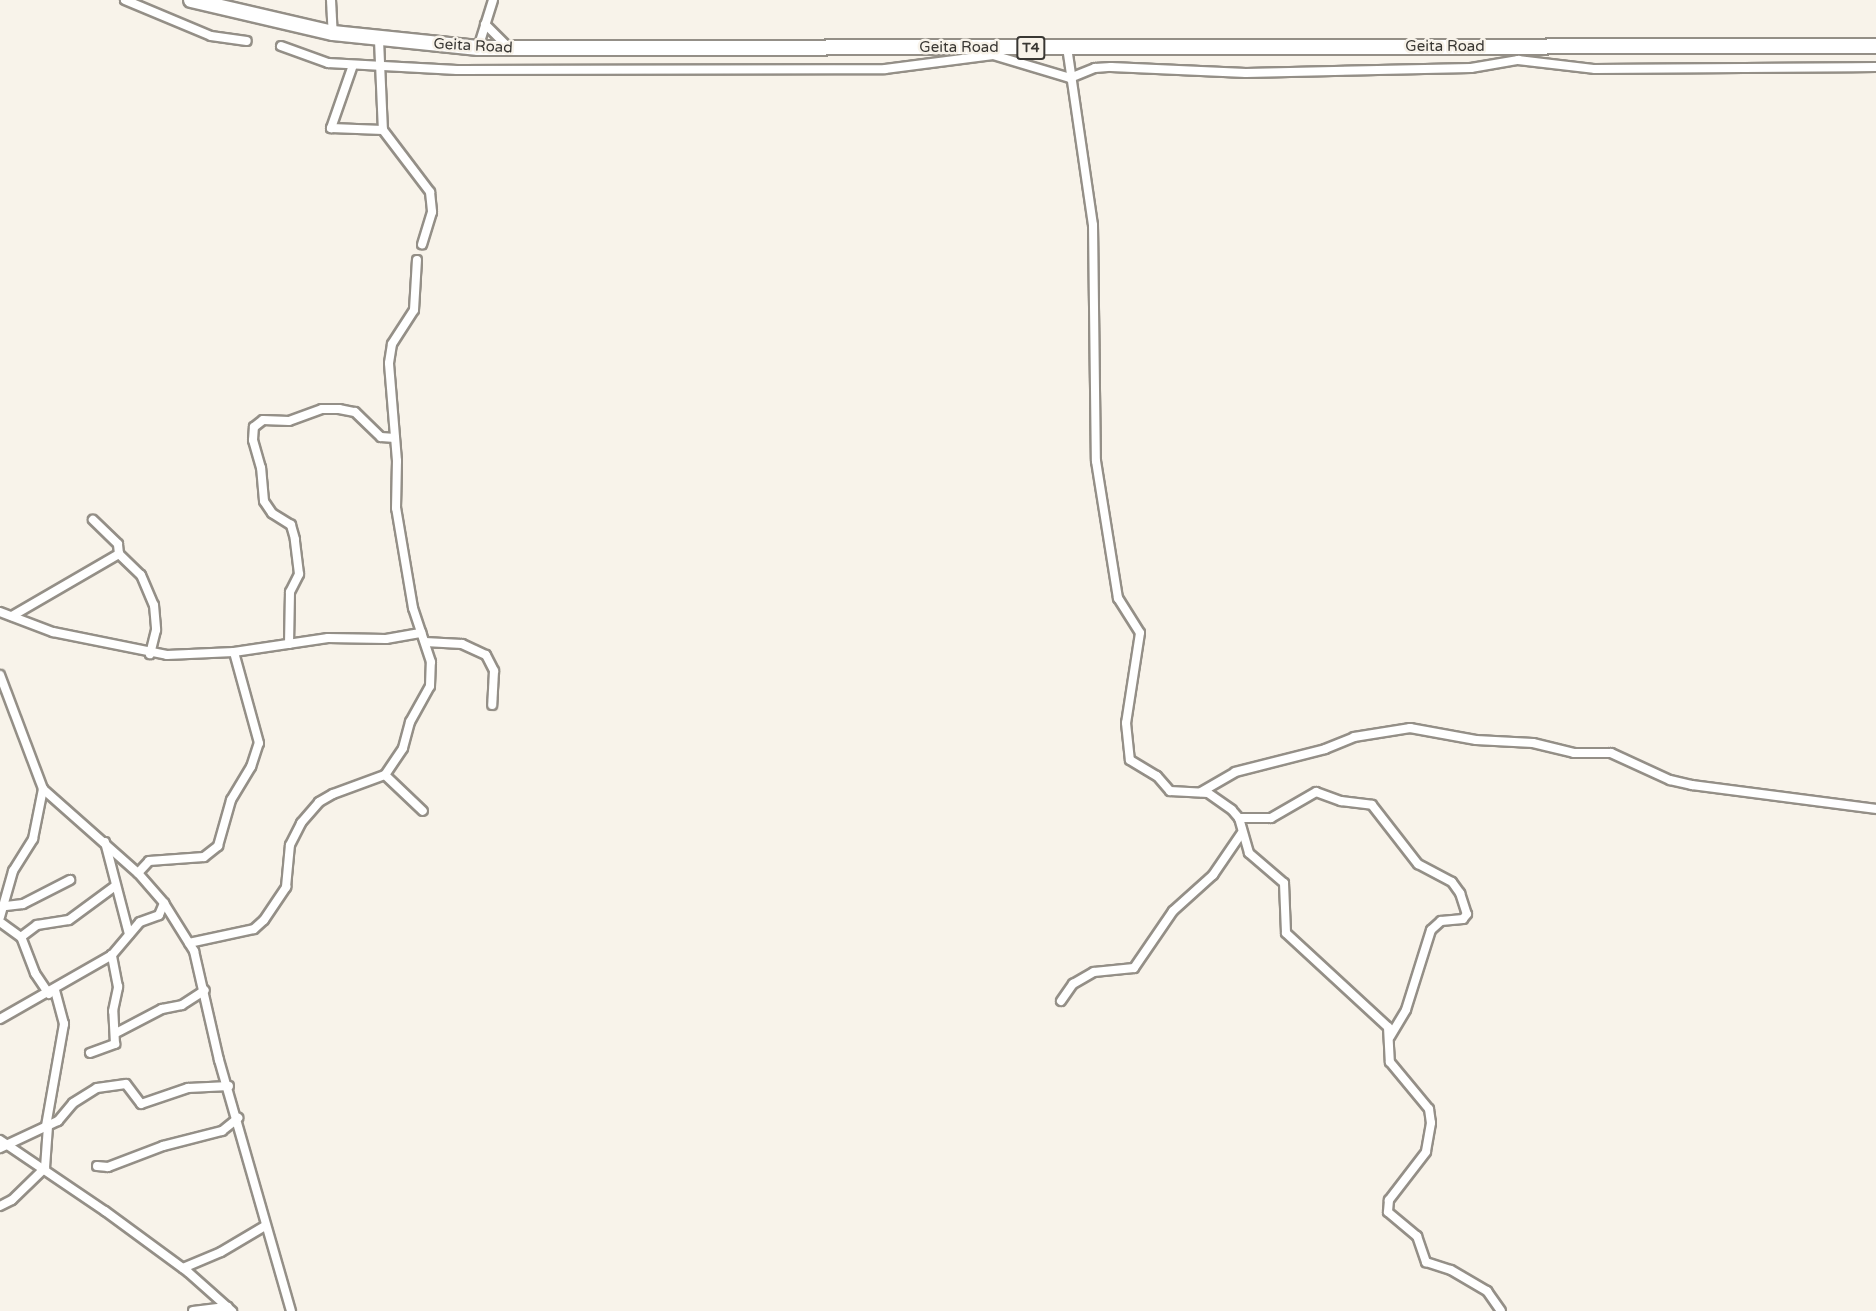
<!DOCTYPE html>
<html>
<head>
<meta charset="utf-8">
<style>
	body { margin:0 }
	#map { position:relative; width:1876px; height:1311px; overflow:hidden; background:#f8f3ea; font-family:"Varela Round",sans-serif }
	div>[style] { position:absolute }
	.roads { filter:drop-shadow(2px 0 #948f87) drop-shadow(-2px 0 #948f87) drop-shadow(0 2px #948f87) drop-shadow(0 -2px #948f87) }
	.street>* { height:8px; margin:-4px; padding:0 4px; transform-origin:4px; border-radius:4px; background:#fff }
	.highway>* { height:14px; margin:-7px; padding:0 7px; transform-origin:7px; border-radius:7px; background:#fff }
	span { translate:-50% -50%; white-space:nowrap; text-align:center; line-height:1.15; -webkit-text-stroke:5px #f8f3ea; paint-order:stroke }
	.shield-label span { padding:2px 4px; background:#f8f3ea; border:2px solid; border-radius:4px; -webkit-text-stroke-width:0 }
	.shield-label { font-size:14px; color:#393733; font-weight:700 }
	.street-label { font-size:15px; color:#393733 }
</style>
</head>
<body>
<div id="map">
	<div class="roads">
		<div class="street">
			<i style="left:125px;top:0;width:93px;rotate:22.7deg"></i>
			<i style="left:211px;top:36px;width:36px;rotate:8deg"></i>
			<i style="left:331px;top:0;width:33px;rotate:87deg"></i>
			<i style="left:485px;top:24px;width:34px;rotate:45deg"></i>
			<i style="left:379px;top:40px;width:90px;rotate:87.5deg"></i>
			<i style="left:383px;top:130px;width:78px;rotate:52.8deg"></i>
			<i style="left:430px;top:192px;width:20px;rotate:84deg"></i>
			<i style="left:432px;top:212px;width:34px;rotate:107deg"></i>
			<i style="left:281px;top:46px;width:50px;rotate:19.9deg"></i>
			<i style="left:328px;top:63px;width:129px;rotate:3.1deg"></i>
			<i style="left:457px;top:70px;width:428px;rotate:-0.1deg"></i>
			<i style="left:885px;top:69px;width:109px;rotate:-7.4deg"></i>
			<i style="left:993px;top:55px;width:80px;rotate:16.6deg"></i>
			<i style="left:1070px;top:78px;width:27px;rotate:-22deg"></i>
			<i style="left:1095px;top:68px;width:16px;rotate:-4deg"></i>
			<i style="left:1111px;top:67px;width:135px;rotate:2.5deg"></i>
			<i style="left:1246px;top:73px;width:225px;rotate:-1.3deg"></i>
			<i style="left:1471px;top:68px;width:48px;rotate:-9.7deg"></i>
			<i style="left:1518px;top:60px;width:78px;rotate:6.7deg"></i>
			<i style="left:1595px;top:69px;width:281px;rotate:-0.4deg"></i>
			<i style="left:1067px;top:47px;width:180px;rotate:81.7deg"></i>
			<i style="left:1093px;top:225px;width:236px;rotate:89.3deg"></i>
			<i style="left:1096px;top:461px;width:139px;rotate:80.9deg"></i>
			<i style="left:1118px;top:598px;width:41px;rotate:57.8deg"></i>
			<i style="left:1140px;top:633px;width:91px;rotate:98.8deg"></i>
			<i style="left:1126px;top:723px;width:37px;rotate:84deg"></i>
			<i style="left:1130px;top:760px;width:31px;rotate:31deg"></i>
			<i style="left:1157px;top:776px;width:20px;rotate:49deg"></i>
			<i style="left:1170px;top:791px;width:38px;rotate:3deg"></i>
			<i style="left:1208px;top:793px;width:29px;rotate:35deg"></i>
			<i style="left:1232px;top:810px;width:11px;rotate:49deg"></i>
			<i style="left:1239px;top:818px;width:36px;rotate:74deg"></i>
			<i style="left:1249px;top:853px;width:46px;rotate:40.6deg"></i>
			<i style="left:1284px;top:883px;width:50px;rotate:87.7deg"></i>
			<i style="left:1286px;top:933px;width:139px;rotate:42.7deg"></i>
			<i style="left:1388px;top:1027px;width:35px;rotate:87deg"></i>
			<i style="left:1390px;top:1062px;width:61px;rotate:50.3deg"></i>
			<i style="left:1429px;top:1109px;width:14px;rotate:82deg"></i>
			<i style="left:1431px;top:1123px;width:29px;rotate:100deg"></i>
			<i style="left:1426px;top:1152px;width:61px;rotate:127.6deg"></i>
			<i style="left:1389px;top:1200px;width:12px;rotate:95deg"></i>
			<i style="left:1388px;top:1212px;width:38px;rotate:40deg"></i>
			<i style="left:1417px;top:1236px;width:28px;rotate:71deg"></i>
			<i style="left:1426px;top:1262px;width:26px;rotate:18deg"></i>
			<i style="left:1451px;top:1270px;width:42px;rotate:30.3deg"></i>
			<i style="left:1487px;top:1291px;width:24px;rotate:55deg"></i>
			<i style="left:478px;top:48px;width:50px;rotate:-72.6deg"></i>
			<i style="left:353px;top:65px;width:67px;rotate:109.2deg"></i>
			<i style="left:331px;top:128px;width:52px;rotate:2.2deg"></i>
			<i style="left:119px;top:554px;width:30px;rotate:44deg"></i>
			<i style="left:141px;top:575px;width:33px;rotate:67deg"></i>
			<i style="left:154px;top:605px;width:25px;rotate:85deg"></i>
			<i style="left:156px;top:630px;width:25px;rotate:104deg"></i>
			<i style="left:0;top:612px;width:57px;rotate:20.7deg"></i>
			<i style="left:53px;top:632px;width:116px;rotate:11.4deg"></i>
			<i style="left:167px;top:655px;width:67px;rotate:-2.6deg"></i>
			<i style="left:234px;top:652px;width:95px;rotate:-8.5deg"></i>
			<i style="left:328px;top:638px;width:58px;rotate:1deg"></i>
			<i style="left:386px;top:639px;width:36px;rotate:-10deg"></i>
			<i style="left:12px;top:616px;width:124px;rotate:-30.1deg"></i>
			<i style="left:119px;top:554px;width:10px;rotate:-96deg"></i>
			<i style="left:118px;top:544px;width:35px;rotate:-136deg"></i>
			<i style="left:425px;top:642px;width:37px;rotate:3deg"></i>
			<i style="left:462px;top:644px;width:26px;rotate:25deg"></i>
			<i style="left:486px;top:655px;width:18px;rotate:63deg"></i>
			<i style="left:494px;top:671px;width:34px;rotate:93deg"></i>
			<i style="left:289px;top:644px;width:52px;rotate:-88.9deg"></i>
			<i style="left:290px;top:592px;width:20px;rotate:-63deg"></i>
			<i style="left:299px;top:574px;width:35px;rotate:-97deg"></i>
			<i style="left:295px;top:539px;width:15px;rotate:-106deg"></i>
			<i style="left:291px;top:525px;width:22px;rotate:-148deg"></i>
			<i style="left:272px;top:513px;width:14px;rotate:-124deg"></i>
			<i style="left:264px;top:501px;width:33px;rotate:-95deg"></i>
			<i style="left:261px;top:468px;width:29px;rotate:-106deg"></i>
			<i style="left:253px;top:440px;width:13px;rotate:-86deg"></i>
			<i style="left:254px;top:427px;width:11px;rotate:-38deg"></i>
			<i style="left:263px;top:420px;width:26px;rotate:2deg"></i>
			<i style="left:289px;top:421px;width:35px;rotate:-20deg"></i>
			<i style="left:322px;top:409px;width:17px"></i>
			<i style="left:339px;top:409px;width:16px;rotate:11deg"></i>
			<i style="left:355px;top:412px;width:36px;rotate:44deg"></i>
			<i style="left:381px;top:437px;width:14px;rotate:4deg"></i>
			<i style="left:0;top:675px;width:122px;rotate:69.3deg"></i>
			<i style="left:43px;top:789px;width:127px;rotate:41.5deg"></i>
			<i style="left:138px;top:873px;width:40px;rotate:49deg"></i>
			<i style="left:164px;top:903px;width:57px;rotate:58deg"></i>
			<i style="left:194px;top:951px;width:112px;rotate:77.1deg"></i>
			<i style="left:219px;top:1060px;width:261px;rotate:74deg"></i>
			<i style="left:385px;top:775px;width:52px;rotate:43.5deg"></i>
			<i style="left:1201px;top:792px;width:39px;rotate:-30deg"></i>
			<i style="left:1235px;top:772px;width:93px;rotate:-14.3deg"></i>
			<i style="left:1325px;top:749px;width:31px;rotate:-22deg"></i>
			<i style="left:1354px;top:737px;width:57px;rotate:-9.1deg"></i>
			<i style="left:1410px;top:728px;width:67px;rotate:10.3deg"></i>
			<i style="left:1476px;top:740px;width:57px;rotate:3deg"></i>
			<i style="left:1533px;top:743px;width:42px;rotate:13.7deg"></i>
			<i style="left:1574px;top:753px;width:37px"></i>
			<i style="left:1611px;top:753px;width:65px;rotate:24.6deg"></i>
			<i style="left:1670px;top:780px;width:23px;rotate:13deg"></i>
			<i style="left:1692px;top:785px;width:186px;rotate:7.4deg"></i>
			<i style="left:1239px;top:818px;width:32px"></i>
			<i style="left:1271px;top:818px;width:52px;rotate:-30deg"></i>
			<i style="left:1316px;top:792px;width:27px;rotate:20deg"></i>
			<i style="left:1341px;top:801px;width:31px;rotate:7deg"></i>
			<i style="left:1372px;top:805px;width:75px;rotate:52.1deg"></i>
			<i style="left:1418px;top:864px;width:38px;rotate:28deg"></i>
			<i style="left:1452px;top:882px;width:14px;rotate:54deg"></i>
			<i style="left:1460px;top:893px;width:22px;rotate:72deg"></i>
			<i style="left:1467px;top:914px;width:6px;rotate:129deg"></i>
			<i style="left:1463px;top:919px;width:22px;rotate:175deg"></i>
			<i style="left:1441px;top:921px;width:13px;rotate:138deg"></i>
			<i style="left:1431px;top:930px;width:84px;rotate:107.4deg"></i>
			<i style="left:1406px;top:1010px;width:31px;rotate:121deg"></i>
			<i style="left:105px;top:842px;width:95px;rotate:75.4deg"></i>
			<i style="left:138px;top:873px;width:16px;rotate:-47deg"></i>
			<i style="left:149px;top:861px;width:55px;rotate:-4.2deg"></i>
			<i style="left:204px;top:857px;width:18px;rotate:-38deg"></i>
			<i style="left:218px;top:846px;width:48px;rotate:-74.2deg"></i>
			<i style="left:231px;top:800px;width:39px;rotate:-59deg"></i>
			<i style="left:251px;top:767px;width:25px;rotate:-72deg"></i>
			<i style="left:259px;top:743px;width:94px;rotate:-105.4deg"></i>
			<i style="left:6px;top:906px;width:17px;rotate:-7deg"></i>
			<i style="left:23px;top:904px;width:53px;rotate:-27.1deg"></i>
			<i style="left:0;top:917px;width:48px;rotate:-74.2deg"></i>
			<i style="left:13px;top:871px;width:38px;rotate:-58deg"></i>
			<i style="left:33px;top:839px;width:51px;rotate:-78.7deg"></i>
			<i style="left:0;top:922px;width:26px;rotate:36deg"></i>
			<i style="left:189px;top:943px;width:66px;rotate:-12.2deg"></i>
			<i style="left:254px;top:929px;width:13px;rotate:-42deg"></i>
			<i style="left:264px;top:920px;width:40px;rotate:-56deg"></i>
			<i style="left:286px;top:887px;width:42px;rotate:-84.6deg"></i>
			<i style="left:290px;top:845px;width:25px;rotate:-63deg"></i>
			<i style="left:301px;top:823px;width:28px;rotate:-49deg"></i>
			<i style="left:319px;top:802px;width:16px;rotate:-30deg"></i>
			<i style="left:333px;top:794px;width:55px;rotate:-20.1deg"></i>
			<i style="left:385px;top:775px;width:32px;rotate:-56deg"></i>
			<i style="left:403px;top:748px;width:27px;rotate:-75deg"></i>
			<i style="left:410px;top:722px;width:41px;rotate:-60.9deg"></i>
			<i style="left:430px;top:686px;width:24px;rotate:-88deg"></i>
			<i style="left:431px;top:662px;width:57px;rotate:-108.4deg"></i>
			<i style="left:413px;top:608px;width:101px;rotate:-99.6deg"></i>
			<i style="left:396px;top:508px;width:47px;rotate:-88.8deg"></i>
			<i style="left:397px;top:461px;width:98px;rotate:-94.7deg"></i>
			<i style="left:389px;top:363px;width:19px;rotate:-81deg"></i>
			<i style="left:392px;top:344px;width:40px;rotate:-57.1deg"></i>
			<i style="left:414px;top:310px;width:50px;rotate:-86.6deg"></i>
			<i style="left:49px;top:994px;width:25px;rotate:-124deg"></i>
			<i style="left:35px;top:973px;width:39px;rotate:-111deg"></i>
			<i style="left:21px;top:937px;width:20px;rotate:-37deg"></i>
			<i style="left:37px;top:925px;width:32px;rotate:-9deg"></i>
			<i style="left:69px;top:920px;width:56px;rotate:-36.3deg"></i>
			<i style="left:1061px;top:1001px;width:21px;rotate:-55deg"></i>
			<i style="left:1073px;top:984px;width:24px;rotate:-30deg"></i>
			<i style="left:1094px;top:972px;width:40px;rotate:-5.7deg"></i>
			<i style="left:1134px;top:968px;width:69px;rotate:-55.6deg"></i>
			<i style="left:1173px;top:911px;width:54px;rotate:-42deg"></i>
			<i style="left:1213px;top:875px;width:50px;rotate:-55.7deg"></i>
			<i style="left:0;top:1019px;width:129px;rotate:-29.7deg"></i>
			<i style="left:112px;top:955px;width:43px;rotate:-49.7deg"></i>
			<i style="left:140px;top:922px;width:20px;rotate:-20deg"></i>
			<i style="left:159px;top:915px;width:13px;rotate:-67deg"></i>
			<i style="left:116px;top:1033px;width:52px;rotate:-27.6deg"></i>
			<i style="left:162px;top:1009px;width:20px;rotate:-11deg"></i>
			<i style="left:182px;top:1005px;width:27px;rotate:-33deg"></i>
			<i style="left:90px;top:1053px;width:27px;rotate:-20deg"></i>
			<i style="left:115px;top:1044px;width:33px;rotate:-93deg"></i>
			<i style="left:113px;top:1011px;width:25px;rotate:-78deg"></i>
			<i style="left:118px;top:987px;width:33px;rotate:-101deg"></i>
			<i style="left:46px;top:1126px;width:104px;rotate:-80deg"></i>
			<i style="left:64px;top:1024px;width:34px;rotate:-105deg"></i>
			<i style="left:0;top:1140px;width:127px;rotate:34.1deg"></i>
			<i style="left:105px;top:1211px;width:103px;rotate:36.3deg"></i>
			<i style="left:188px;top:1272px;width:59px;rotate:41.6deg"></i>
			<i style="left:0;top:1148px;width:64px;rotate:-25deg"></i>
			<i style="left:58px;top:1121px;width:23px;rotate:-50deg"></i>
			<i style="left:73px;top:1103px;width:28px;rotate:-32deg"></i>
			<i style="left:97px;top:1088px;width:29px;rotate:-8deg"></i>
			<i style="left:126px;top:1084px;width:25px;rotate:53deg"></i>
			<i style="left:141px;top:1104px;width:50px;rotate:-18.8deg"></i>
			<i style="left:188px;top:1088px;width:41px;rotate:-2.8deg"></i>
			<i style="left:97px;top:1166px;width:11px;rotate:5deg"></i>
			<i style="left:108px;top:1167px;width:59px;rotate:-20.9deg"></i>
			<i style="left:163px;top:1146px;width:61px;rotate:-14.3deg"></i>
			<i style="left:222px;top:1131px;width:21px;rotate:-39deg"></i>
			<i style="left:0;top:1206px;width:13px;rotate:-27deg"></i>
			<i style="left:12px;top:1200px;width:46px;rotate:-44.1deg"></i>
			<i style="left:45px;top:1168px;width:42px;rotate:-85.9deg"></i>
			<i style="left:183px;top:1268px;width:41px;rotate:-22.8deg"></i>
			<i style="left:221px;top:1252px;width:51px;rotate:-30.6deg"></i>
			<i style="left:193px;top:1311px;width:35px;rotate:-7deg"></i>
		</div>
		<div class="highway">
			<i style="left:191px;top:0;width:146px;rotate:13.1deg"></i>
			<i style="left:333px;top:33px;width:146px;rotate:5.9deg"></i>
			<i style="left:478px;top:48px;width:1398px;rotate:-0.08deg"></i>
		</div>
	</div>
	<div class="shield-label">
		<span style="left:1031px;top:48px">T4</span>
	</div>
	<div class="street-label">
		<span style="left:473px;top:46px;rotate:3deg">Geita Road</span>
		<span style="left:1445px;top:47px">Geita Road</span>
		<span style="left:959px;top:48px">Geita Road</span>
	</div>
</div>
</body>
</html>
